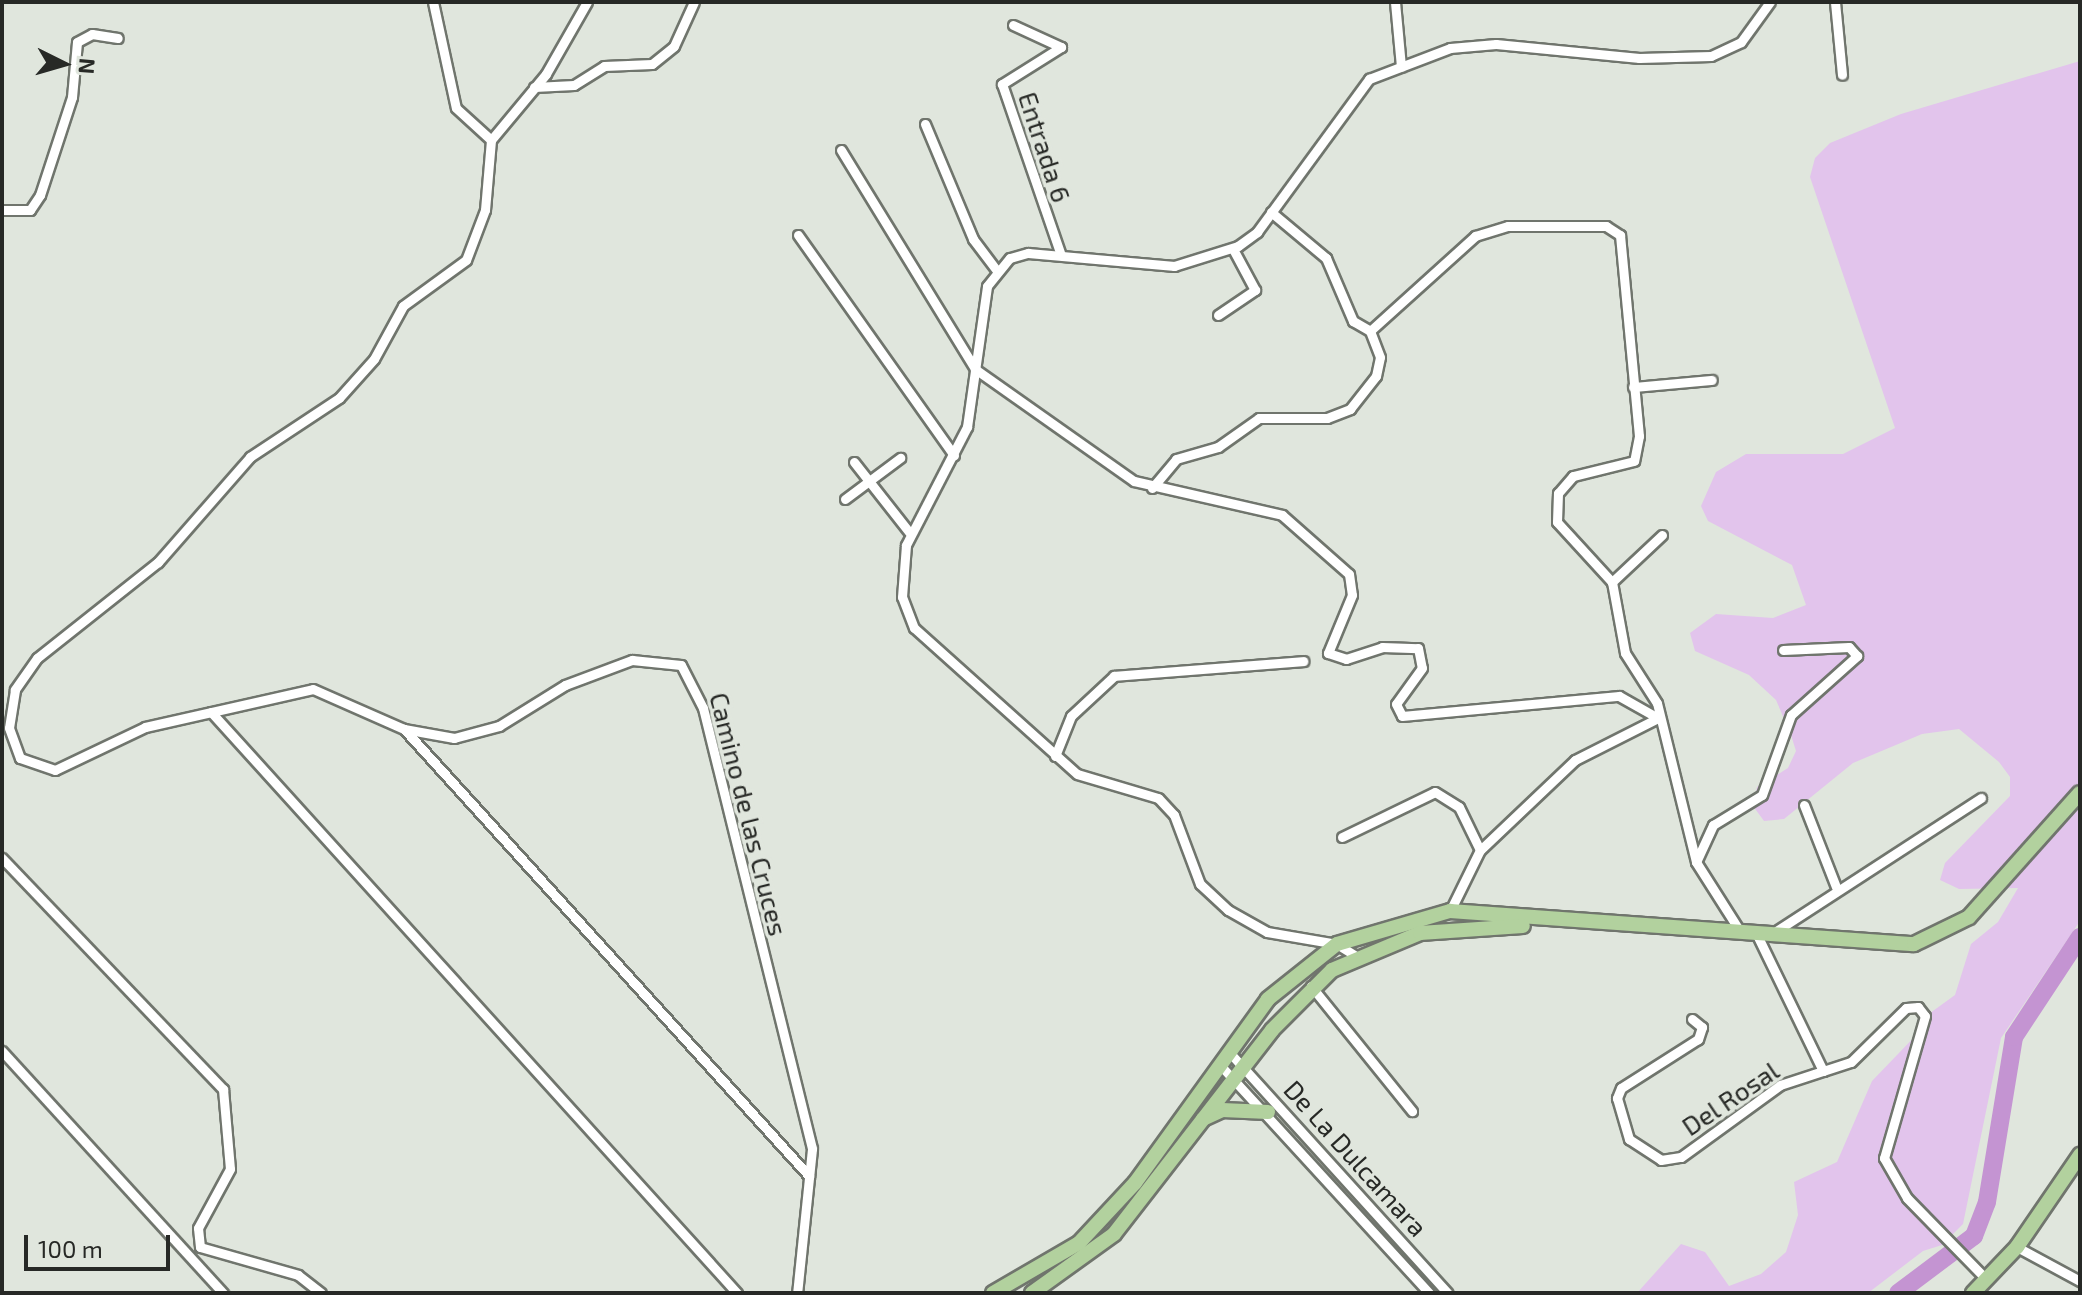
<!DOCTYPE html>
<html>
<head>
<meta charset="utf-8">
<style>
	body { margin:0 }
	#map { position:relative; width:2082px; height:1295px; overflow:hidden; background:#e0e6dd; font-family:"Exo 2",sans-serif }
	div>[style] { position:absolute }
	.green>* { inset:0; background:#e2c4ec }
	.river>* { height:18px; margin:-9px; padding:0 9px; transform-origin:9px; border-radius:9px; background:#c494d2 }
	.roads { filter:drop-shadow(2px 0 #70756d) drop-shadow(-2px 0 #70756d) drop-shadow(0 2px #70756d) drop-shadow(0 -2px #70756d) }
	.street>* { height:9px; margin:-4.5px; padding:0 4.5px; transform-origin:4.5px; border-radius:4.5px; background:#fff }
	.primary>* { height:14px; margin:-7px; padding:0 7px; transform-origin:7px; border-radius:7px; background:#b2d19e }
	span { translate:-50% -50%; white-space:nowrap; text-align:center; line-height:1.15; -webkit-text-stroke:7px #e0e6dd; paint-order:stroke }
	.street-label { font-size:26px; color:#272926 }
	.frame { position:absolute; inset:0; border:4px solid #272926; pointer-events:none }
	.north { position:absolute; left:24px; top:24px; width:80px; height:80px; -webkit-text-stroke:6px #e0e6dd; paint-order:stroke; rotate:95deg; font-size:22px; font-weight:700; line-height:32px; text-align:center; color:#272926 }
	.north::after { content:''; display:block; margin:auto; width:28px; height:36px; background:#272926; clip-path:polygon(50% 0,100% 100%,50% 72%,0 100%) }
	.scale { position:absolute; left:24px; top:1235px; width:146px; height:36px; box-sizing:border-box; border:4px solid #272926; border-top:0; padding-left:10px; font-size:24px; line-height:28px; white-space:nowrap; color:#272926; -webkit-text-stroke:6px #e0e6dd; paint-order:stroke }
</style>
</head>
<body>
<div id="map">
	<div class="green">
		<i style="clip-path:polygon(2080px 61px,2080px 921px,2001px 1038px,1963px 1224px,1942px 1245px,1923px 1251px,1868px 1293px,1637px 1293px,1681px 1244px,1705px 1252px,1729px 1286px,1761px 1274px,1786px 1252px,1798px 1215px,1794px 1182px,1837px 1162px,1872px 1081px,1923px 1028px,1926px 1016px,1955px 995px,1971px 944px,1998px 922px,2018px 888px,1959px 889px,1940px 880px,1945px 863px,2010px 796px,2010px 777px,1999px 762px,1959px 729px,1922px 734px,1853px 763px,1784px 819px,1764px 821px,1753px 806px,1757px 787px,1788px 768px,1796px 751px,1791px 735px,1776px 700px,1749px 675px,1695px 651px,1690px 633px,1716px 614px,1773px 618px,1806px 605px,1792px 565px,1708px 521px,1701px 506px,1716px 472px,1746px 454px,1843px 454px,1895px 428px,1810px 177px,1815px 158px,1830px 143px,1901px 114px)"></i>
	</div>
	<div class="river">
		<i style="left:1898px;top:1293px;width:95px;rotate:-36.9deg"></i>
		<i style="left:1974px;top:1236px;width:36px;rotate:-69deg"></i>
		<i style="left:1987px;top:1202px;width:167px;rotate:-80.7deg"></i>
		<i style="left:2014px;top:1037px;width:120px;rotate:-56.6deg"></i>
	</div>
	<div class="roads">
		<div class="street">
			<i style="left:433px;top:2px;width:108px;rotate:77.8deg"></i>
			<i style="left:456px;top:108px;width:47px;rotate:42.4deg"></i>
			<i style="left:587px;top:2px;width:83px;rotate:119.7deg"></i>
			<i style="left:546px;top:74px;width:86px;rotate:129.8deg"></i>
			<i style="left:491px;top:140px;width:70px;rotate:94.9deg"></i>
			<i style="left:485px;top:210px;width:53px;rotate:110.8deg"></i>
			<i style="left:466px;top:260px;width:78px;rotate:143.9deg"></i>
			<i style="left:403px;top:306px;width:60px;rotate:118.7deg"></i>
			<i style="left:374px;top:359px;width:52px;rotate:131.9deg"></i>
			<i style="left:339px;top:398px;width:107px;rotate:146.5deg"></i>
			<i style="left:250px;top:457px;width:140px;rotate:131.2deg"></i>
			<i style="left:158px;top:562px;width:154px;rotate:141.6deg"></i>
			<i style="left:37px;top:658px;width:39px;rotate:125deg"></i>
			<i style="left:15px;top:690px;width:38px;rotate:99deg"></i>
			<i style="left:9px;top:728px;width:32px;rotate:70deg"></i>
			<i style="left:20px;top:758px;width:37px;rotate:19deg"></i>
			<i style="left:55px;top:770px;width:100px;rotate:-25.5deg"></i>
			<i style="left:145px;top:727px;width:172px;rotate:-12.7deg"></i>
			<i style="left:313px;top:689px;width:99px;rotate:23.7deg"></i>
			<i style="left:404px;top:729px;width:51px;rotate:10.2deg"></i>
			<i style="left:454px;top:738px;width:47px;rotate:-14.9deg"></i>
			<i style="left:499px;top:726px;width:78px;rotate:-31.8deg"></i>
			<i style="left:565px;top:685px;width:72px;rotate:-20.5deg"></i>
			<i style="left:632px;top:660px;width:49px;rotate:5.8deg"></i>
			<i style="left:681px;top:665px;width:48px;rotate:62.9deg"></i>
			<i style="left:703px;top:708px;width:454px;rotate:76.1deg"></i>
			<i style="left:812px;top:1149px;width:145px;rotate:95.9deg"></i>
			<i style="left:1395px;top:2px;width:65px;rotate:84.7deg"></i>
			<i style="left:1835px;top:2px;width:73px;rotate:84.5deg"></i>
			<i style="left:1013px;top:25px;width:53px;rotate:24.6deg"></i>
			<i style="left:1061px;top:47px;width:70px;rotate:147.9deg"></i>
			<i style="left:1002px;top:84px;width:181px;rotate:71deg"></i>
			<i style="left:534px;top:87px;width:40px;rotate:-2.9deg"></i>
			<i style="left:574px;top:85px;width:36px;rotate:-32deg"></i>
			<i style="left:604px;top:66px;width:48px;rotate:-2.4deg"></i>
			<i style="left:652px;top:64px;width:28px;rotate:-39deg"></i>
			<i style="left:674px;top:46px;width:48px;rotate:-65.6deg"></i>
			<i style="left:925px;top:124px;width:125px;rotate:67.3deg"></i>
			<i style="left:973px;top:239px;width:39px;rotate:53deg"></i>
			<i style="left:841px;top:150px;width:257px;rotate:58.5deg"></i>
			<i style="left:975px;top:369px;width:194px;rotate:35.2deg"></i>
			<i style="left:1134px;top:481px;width:152px;rotate:12.9deg"></i>
			<i style="left:1282px;top:515px;width:89px;rotate:41.4deg"></i>
			<i style="left:1349px;top:574px;width:21px;rotate:82deg"></i>
			<i style="left:1352px;top:595px;width:63px;rotate:112.5deg"></i>
			<i style="left:1328px;top:653px;width:19px;rotate:18deg"></i>
			<i style="left:1346px;top:659px;width:38px;rotate:-18deg"></i>
			<i style="left:1382px;top:647px;width:36px;rotate:2deg"></i>
			<i style="left:1418px;top:648px;width:20px;rotate:79deg"></i>
			<i style="left:1422px;top:668px;width:44px;rotate:125.8deg"></i>
			<i style="left:1396px;top:704px;width:13px;rotate:63deg"></i>
			<i style="left:1402px;top:716px;width:218px;rotate:-5.3deg"></i>
			<i style="left:1619px;top:696px;width:45px;rotate:29.4deg"></i>
			<i style="left:1658px;top:718px;width:93px;rotate:153.2deg"></i>
			<i style="left:1575px;top:760px;width:131px;rotate:136.5deg"></i>
			<i style="left:1480px;top:850px;width:68px;rotate:116.2deg"></i>
			<i style="left:2px;top:210px;width:28px"></i>
			<i style="left:30px;top:210px;width:18px;rotate:-56deg"></i>
			<i style="left:40px;top:195px;width:103px;rotate:-71.9deg"></i>
			<i style="left:72px;top:97px;width:55px;rotate:-84.8deg"></i>
			<i style="left:77px;top:42px;width:17px;rotate:-28deg"></i>
			<i style="left:92px;top:34px;width:26px;rotate:9deg"></i>
			<i style="left:1271px;top:212px;width:72px;rotate:39.9deg"></i>
			<i style="left:1326px;top:258px;width:69px;rotate:66.8deg"></i>
			<i style="left:1353px;top:321px;width:20px;rotate:30deg"></i>
			<i style="left:798px;top:235px;width:270px;rotate:54.7deg"></i>
			<i style="left:1218px;top:315px;width:45px;rotate:-34deg"></i>
			<i style="left:1255px;top:290px;width:47px;rotate:-118.2deg"></i>
			<i style="left:1633px;top:387px;width:79px;rotate:-5.1deg"></i>
			<i style="left:854px;top:462px;width:89px;rotate:51.8deg"></i>
			<i style="left:1152px;top:488px;width:38px;rotate:-50deg"></i>
			<i style="left:1176px;top:459px;width:44px;rotate:-15.9deg"></i>
			<i style="left:1218px;top:447px;width:50px;rotate:-35.3deg"></i>
			<i style="left:1259px;top:418px;width:68px"></i>
			<i style="left:1327px;top:418px;width:25px;rotate:-21deg"></i>
			<i style="left:1350px;top:409px;width:42px;rotate:-51.8deg"></i>
			<i style="left:1376px;top:376px;width:19px;rotate:-78deg"></i>
			<i style="left:1380px;top:357px;width:28px;rotate:-111deg"></i>
			<i style="left:1370px;top:331px;width:142px;rotate:-42.1deg"></i>
			<i style="left:1475px;top:236px;width:34px;rotate:-17deg"></i>
			<i style="left:1508px;top:226px;width:98px"></i>
			<i style="left:1606px;top:226px;width:17px;rotate:33deg"></i>
			<i style="left:1620px;top:235px;width:202px;rotate:84.6deg"></i>
			<i style="left:1639px;top:436px;width:25px;rotate:101deg"></i>
			<i style="left:1634px;top:461px;width:63px;rotate:166.2deg"></i>
			<i style="left:1573px;top:476px;width:23px;rotate:131deg"></i>
			<i style="left:1558px;top:493px;width:29px;rotate:92deg"></i>
			<i style="left:1557px;top:522px;width:81px;rotate:47.5deg"></i>
			<i style="left:845px;top:499px;width:69px;rotate:-36.7deg"></i>
			<i style="left:1662px;top:535px;width:69px;rotate:136.8deg"></i>
			<i style="left:1612px;top:582px;width:72px;rotate:79.6deg"></i>
			<i style="left:1625px;top:653px;width:59px;rotate:57.4deg"></i>
			<i style="left:1657px;top:703px;width:164px;rotate:76.2deg"></i>
			<i style="left:1696px;top:862px;width:84px;rotate:57.6deg"></i>
			<i style="left:211px;top:712px;width:784px;rotate:47.84deg"></i>
			<i style="left:404px;top:729px;width:603px;rotate:47.82deg"></i>
			<i style="left:1055px;top:756px;width:43px;rotate:-68.2deg"></i>
			<i style="left:1071px;top:716px;width:59px;rotate:-42.9deg"></i>
			<i style="left:1114px;top:676px;width:190px;rotate:-4.5deg"></i>
			<i style="left:1804px;top:805px;width:88px;rotate:68.7deg"></i>
			<i style="left:1342px;top:837px;width:103px;rotate:-25.8deg"></i>
			<i style="left:1435px;top:792px;width:28px;rotate:32deg"></i>
			<i style="left:1459px;top:807px;width:48px;rotate:64deg"></i>
			<i style="left:2px;top:858px;width:320px;rotate:46.3deg"></i>
			<i style="left:223px;top:1089px;width:80px;rotate:85deg"></i>
			<i style="left:230px;top:1169px;width:67px;rotate:118.5deg"></i>
			<i style="left:198px;top:1228px;width:19px;rotate:84deg"></i>
			<i style="left:200px;top:1247px;width:102px;rotate:15.9deg"></i>
			<i style="left:298px;top:1275px;width:29px;rotate:38deg"></i>
			<i style="left:1696px;top:862px;width:41px;rotate:-65.3deg"></i>
			<i style="left:1713px;top:825px;width:57px;rotate:-31.5deg"></i>
			<i style="left:1762px;top:795px;width:85px;rotate:-70.1deg"></i>
			<i style="left:1791px;top:715px;width:89px;rotate:-41.8deg"></i>
			<i style="left:1857px;top:656px;width:12px;rotate:-132deg"></i>
			<i style="left:1849px;top:647px;width:66px;rotate:177.4deg"></i>
			<i style="left:1773px;top:933px;width:248px;rotate:-33deg"></i>
			<i style="left:1758px;top:937px;width:149px;rotate:64.1deg"></i>
			<i style="left:1823px;top:1071px;width:29px;rotate:-18deg"></i>
			<i style="left:1851px;top:1062px;width:77px;rotate:-44.5deg"></i>
			<i style="left:1906px;top:1008px;width:12px;rotate:-5deg"></i>
			<i style="left:1918px;top:1007px;width:11px;rotate:52deg"></i>
			<i style="left:1925px;top:1016px;width:148px;rotate:106.1deg"></i>
			<i style="left:1884px;top:1158px;width:46px;rotate:60.1deg"></i>
			<i style="left:1907px;top:1198px;width:113px;rotate:45.7deg"></i>
			<i style="left:1356px;top:956px;width:22px;rotate:-148deg"></i>
			<i style="left:1337px;top:944px;width:71px;rotate:-170.3deg"></i>
			<i style="left:1267px;top:932px;width:45px;rotate:-150.6deg"></i>
			<i style="left:1228px;top:910px;width:38px;rotate:-137deg"></i>
			<i style="left:1200px;top:884px;width:74px;rotate:-110.6deg"></i>
			<i style="left:1174px;top:815px;width:23px;rotate:-133deg"></i>
			<i style="left:1158px;top:798px;width:84px;rotate:-163.5deg"></i>
			<i style="left:1077px;top:774px;width:219px;rotate:-138.1deg"></i>
			<i style="left:914px;top:628px;width:33px;rotate:-111deg"></i>
			<i style="left:902px;top:597px;width:52px;rotate:-85.6deg"></i>
			<i style="left:906px;top:545px;width:133px;rotate:-62.7deg"></i>
			<i style="left:967px;top:427px;width:142px;rotate:-81.9deg"></i>
			<i style="left:987px;top:286px;width:36px;rotate:-51deg"></i>
			<i style="left:1010px;top:258px;width:19px;rotate:-16deg"></i>
			<i style="left:1028px;top:253px;width:147px;rotate:5.1deg"></i>
			<i style="left:1174px;top:266px;width:67px;rotate:-17.4deg"></i>
			<i style="left:1238px;top:246px;width:24px;rotate:-36deg"></i>
			<i style="left:1257px;top:232px;width:190px;rotate:-53.8deg"></i>
			<i style="left:1369px;top:79px;width:87px;rotate:-20.9deg"></i>
			<i style="left:1450px;top:48px;width:46px;rotate:-5deg"></i>
			<i style="left:1496px;top:44px;width:144px;rotate:5.6deg"></i>
			<i style="left:1639px;top:58px;width:72px;rotate:-1.6deg"></i>
			<i style="left:1711px;top:56px;width:33px;rotate:-25deg"></i>
			<i style="left:1741px;top:42px;width:49px;rotate:-54.1deg"></i>
			<i style="left:1311px;top:986px;width:161px;rotate:51.1deg"></i>
			<i style="left:1692px;top:1019px;width:13px;rotate:39deg"></i>
			<i style="left:1702px;top:1027px;width:13px;rotate:108deg"></i>
			<i style="left:1698px;top:1039px;width:91px;rotate:147.5deg"></i>
			<i style="left:1621px;top:1088px;width:11px;rotate:112deg"></i>
			<i style="left:1617px;top:1098px;width:43px;rotate:73.7deg"></i>
			<i style="left:1629px;top:1139px;width:38px;rotate:33deg"></i>
			<i style="left:1661px;top:1160px;width:20px;rotate:-9deg"></i>
			<i style="left:1681px;top:1157px;width:122px;rotate:-36deg"></i>
			<i style="left:1780px;top:1085px;width:45px;rotate:-18deg"></i>
			<i style="left:2px;top:1051px;width:328px;rotate:47.6deg"></i>
			<i style="left:1230px;top:1053px;width:324px;rotate:47.8deg"></i>
			<i style="left:1221px;top:1066px;width:308px;rotate:47.5deg"></i>
			<i style="left:2017px;top:1247px;width:72px;rotate:28.4deg"></i>
		</div>
		<div class="primary">
			<i style="left:1203px;top:1119px;width:21px;rotate:-25deg"></i>
			<i style="left:1222px;top:1110px;width:46px;rotate:2.5deg"></i>
			<i style="left:993px;top:1293px;width:99px;rotate:-30.2deg"></i>
			<i style="left:1079px;top:1243px;width:82px;rotate:-47deg"></i>
			<i style="left:1135px;top:1183px;width:227px;rotate:-54.1deg"></i>
			<i style="left:1268px;top:999px;width:88px;rotate:-38.6deg"></i>
			<i style="left:1337px;top:944px;width:118px;rotate:-16.3deg"></i>
			<i style="left:1450px;top:911px;width:465px;rotate:4.1deg"></i>
			<i style="left:1914px;top:944px;width:61px;rotate:-26.1deg"></i>
			<i style="left:1969px;top:917px;width:166px;rotate:-48.2deg"></i>
			<i style="left:1032px;top:1293px;width:101px;rotate:-35.7deg"></i>
			<i style="left:1114px;top:1234px;width:258px;rotate:-52.2deg"></i>
			<i style="left:1272px;top:1030px;width:85px;rotate:-45deg"></i>
			<i style="left:1332px;top:970px;width:95px;rotate:-22.8deg"></i>
			<i style="left:1420px;top:933px;width:103px;rotate:-3.9deg"></i>
			<i style="left:1973px;top:1293px;width:64px;rotate:-46.3deg"></i>
			<i style="left:2017px;top:1247px;width:112px;rotate:-55.6deg"></i>
		</div>
	</div>
	<div class="street-label">
		<span style="left:1045px;top:147px;rotate:72deg">Entrada 6</span>
		<span style="left:749px;top:814px;rotate:76deg">Camino de las Cruces</span>
		<span style="left:1730px;top:1098px;rotate:-34deg">Del Rosal</span>
		<span style="left:1356px;top:1158px;rotate:48deg">De La Dulcamara</span>
	</div>
	<div class="frame"></div>
	<div class="north">N</div>
	<div class="scale">100 m</div>
</div>
</body>
</html>
